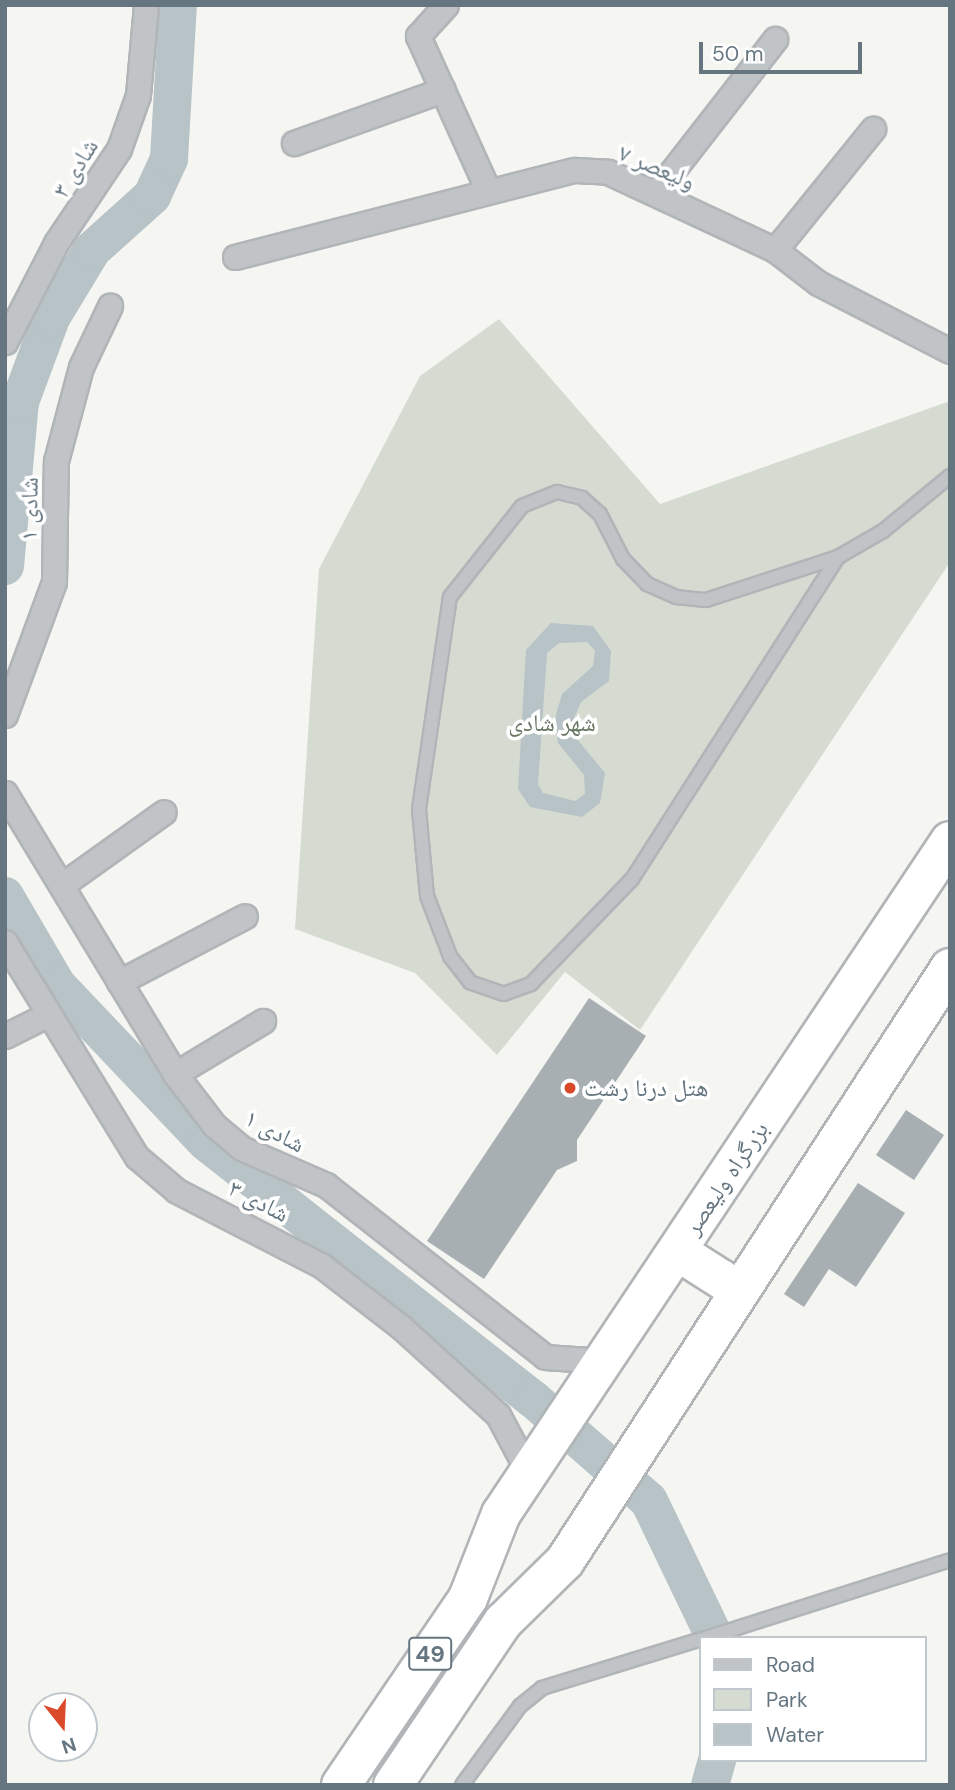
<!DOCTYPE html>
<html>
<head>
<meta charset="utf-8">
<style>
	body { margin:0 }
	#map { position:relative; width:955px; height:1790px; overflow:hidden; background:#f5f5f1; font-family:"DM Sans","Noto Naskh Arabic",sans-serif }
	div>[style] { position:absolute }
	.green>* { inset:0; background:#d6dbd2 }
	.water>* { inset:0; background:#b7c3c6 }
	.river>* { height:38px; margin:-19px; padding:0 19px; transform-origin:19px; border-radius:19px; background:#b7c3c6 }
	.building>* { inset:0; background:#a7afb3 }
	.roads { filter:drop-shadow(2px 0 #b1b5b8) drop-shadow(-2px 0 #b1b5b8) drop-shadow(0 2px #b1b5b8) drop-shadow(0 -2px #b1b5b8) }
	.service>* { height:12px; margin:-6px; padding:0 6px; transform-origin:6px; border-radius:6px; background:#c0c4c7 }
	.minor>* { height:23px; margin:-11.5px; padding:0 11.5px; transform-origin:11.5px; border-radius:11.5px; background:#c0c4c7 }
	.trunk>* { height:38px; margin:-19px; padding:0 19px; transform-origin:19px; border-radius:19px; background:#fff }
	.dots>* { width:19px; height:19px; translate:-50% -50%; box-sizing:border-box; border:4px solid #fff; border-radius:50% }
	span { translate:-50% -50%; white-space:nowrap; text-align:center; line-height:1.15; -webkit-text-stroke:7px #fff; paint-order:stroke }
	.shield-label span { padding:2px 5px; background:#fff; border:2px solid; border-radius:5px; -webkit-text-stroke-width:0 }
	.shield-label { font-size:23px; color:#657681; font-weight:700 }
	.street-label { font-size:24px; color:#657681 }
	.park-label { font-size:24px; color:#697863 }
	.poi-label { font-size:24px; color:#657681 }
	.left { translate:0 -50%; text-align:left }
	.frame { position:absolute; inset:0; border:7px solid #657681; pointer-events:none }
	.legend { position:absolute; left:699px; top:1636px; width:228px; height:126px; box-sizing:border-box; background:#fff; border:2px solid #c1c8cd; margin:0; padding:9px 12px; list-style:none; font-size:21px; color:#657681 }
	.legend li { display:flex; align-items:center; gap:14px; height:35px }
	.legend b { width:35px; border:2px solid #c1c8cd }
	.north { position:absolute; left:28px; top:1692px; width:70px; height:70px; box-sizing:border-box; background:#fff; border:2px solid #c1c8cd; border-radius:50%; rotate:162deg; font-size:19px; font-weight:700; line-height:28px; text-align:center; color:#657681 }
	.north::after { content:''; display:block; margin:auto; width:24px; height:32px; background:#db492b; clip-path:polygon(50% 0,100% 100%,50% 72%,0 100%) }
	.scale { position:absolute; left:699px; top:42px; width:163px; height:32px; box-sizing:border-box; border:4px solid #657681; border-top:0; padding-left:9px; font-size:21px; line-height:24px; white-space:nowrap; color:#657681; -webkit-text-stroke:5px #fff; paint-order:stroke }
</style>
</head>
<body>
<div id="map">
	<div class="green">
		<i style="clip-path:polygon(499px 319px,660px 504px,950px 401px,950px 562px,640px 1030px,565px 972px,497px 1055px,415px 973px,295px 929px,319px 569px,420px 376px)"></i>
	</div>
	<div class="water">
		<i style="clip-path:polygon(evenodd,551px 623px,593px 626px,611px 651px,609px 681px,581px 702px,574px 718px,577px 739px,605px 773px,600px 803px,582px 817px,530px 807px,518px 789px,526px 650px,551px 623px,587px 642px,595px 651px,593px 666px,562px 694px,555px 718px,558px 743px,584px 775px,585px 794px,575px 801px,543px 793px,538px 784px,547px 653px,559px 643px,587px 642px)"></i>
	</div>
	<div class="river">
		<i style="left:5px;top:566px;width:165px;rotate:-84.8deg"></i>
		<i style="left:20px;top:402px;width:90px;rotate:-69.7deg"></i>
		<i style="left:51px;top:318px;width:79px;rotate:-58.9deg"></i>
		<i style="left:92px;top:250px;width:81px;rotate:-42deg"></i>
		<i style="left:152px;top:196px;width:41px;rotate:-65.3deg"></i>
		<i style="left:169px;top:159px;width:154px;rotate:-86.7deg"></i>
		<i style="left:5px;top:896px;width:103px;rotate:59.7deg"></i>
		<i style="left:57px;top:985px;width:216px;rotate:46.5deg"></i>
		<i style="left:206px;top:1142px;width:416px;rotate:38.2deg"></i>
		<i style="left:533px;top:1399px;width:154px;rotate:41.3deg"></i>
		<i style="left:649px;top:1501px;width:152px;rotate:64.3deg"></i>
		<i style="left:710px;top:1785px;width:26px;rotate:-74deg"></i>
	</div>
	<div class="building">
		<i style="clip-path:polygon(589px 998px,646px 1036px,577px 1140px,577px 1161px,557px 1170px,484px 1279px,427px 1241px)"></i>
		<i style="clip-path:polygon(906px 1110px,944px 1135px,914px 1180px,876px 1155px)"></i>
		<i style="clip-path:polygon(858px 1183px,905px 1213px,856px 1287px,829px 1269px,804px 1307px,784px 1294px)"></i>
	</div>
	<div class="roads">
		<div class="service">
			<i style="left:838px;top:557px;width:382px;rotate:122.6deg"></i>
			<i style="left:632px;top:879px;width:146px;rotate:133.9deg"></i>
			<i style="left:531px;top:984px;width:29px;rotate:160deg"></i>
			<i style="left:504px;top:994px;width:36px;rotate:-161deg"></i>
			<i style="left:470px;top:982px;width:33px;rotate:-128deg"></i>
			<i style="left:450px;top:956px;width:64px;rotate:-111deg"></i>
			<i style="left:427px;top:896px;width:87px;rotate:-95.3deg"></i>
			<i style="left:419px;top:809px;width:214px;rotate:-81.7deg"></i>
			<i style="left:450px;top:597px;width:116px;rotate:-51.6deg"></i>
			<i style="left:522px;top:506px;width:38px;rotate:-22deg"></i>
			<i style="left:557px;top:492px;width:26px;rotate:13deg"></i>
			<i style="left:582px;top:498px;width:24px;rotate:42deg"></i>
			<i style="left:600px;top:514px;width:51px;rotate:62.9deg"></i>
			<i style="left:623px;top:559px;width:35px;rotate:46deg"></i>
			<i style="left:647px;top:584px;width:32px;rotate:24deg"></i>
			<i style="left:676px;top:597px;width:30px;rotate:6deg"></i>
			<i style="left:706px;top:600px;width:139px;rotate:-18deg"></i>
			<i style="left:838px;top:557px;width:52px;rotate:-30deg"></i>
			<i style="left:883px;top:531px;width:87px;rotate:-39.4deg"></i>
			<i style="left:706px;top:1638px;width:256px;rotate:-17.7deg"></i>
			<i style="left:462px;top:1785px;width:98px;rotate:-53.7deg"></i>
			<i style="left:520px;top:1706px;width:28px;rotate:-39deg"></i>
			<i style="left:542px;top:1688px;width:166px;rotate:-17.1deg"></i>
		</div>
		<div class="minor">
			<i style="left:446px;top:5px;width:42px;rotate:132.1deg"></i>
			<i style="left:418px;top:36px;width:169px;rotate:65.6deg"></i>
			<i style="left:294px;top:143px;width:158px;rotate:-19.6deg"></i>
			<i style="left:656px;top:192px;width:194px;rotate:-52.1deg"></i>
			<i style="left:775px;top:250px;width:156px;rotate:-51deg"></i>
			<i style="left:235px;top:257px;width:351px;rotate:-14.4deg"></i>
			<i style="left:575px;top:170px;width:33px;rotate:3deg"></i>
			<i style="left:608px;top:172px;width:184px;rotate:25deg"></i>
			<i style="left:775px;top:250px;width:54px;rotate:37.5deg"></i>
			<i style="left:818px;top:283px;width:148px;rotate:27.3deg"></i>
			<i style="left:5px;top:342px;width:111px;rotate:-62.7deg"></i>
			<i style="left:56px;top:243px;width:113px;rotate:-56.2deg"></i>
			<i style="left:119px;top:149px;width:57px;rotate:-70.6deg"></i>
			<i style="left:138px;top:95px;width:90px;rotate:-84.9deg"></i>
			<i style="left:5px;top:715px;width:142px;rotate:-69.8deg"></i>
			<i style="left:54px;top:582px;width:121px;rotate:-89.1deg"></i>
			<i style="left:56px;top:461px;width:97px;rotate:-75.1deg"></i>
			<i style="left:81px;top:367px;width:68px;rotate:-64.6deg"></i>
			<i style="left:5px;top:793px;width:328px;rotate:58.8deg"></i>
			<i style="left:175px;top:1074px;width:64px;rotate:52.6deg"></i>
			<i style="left:214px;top:1125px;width:35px;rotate:40deg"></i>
			<i style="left:241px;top:1148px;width:93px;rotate:23.5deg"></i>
			<i style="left:326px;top:1185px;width:278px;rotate:38.1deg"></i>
			<i style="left:545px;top:1357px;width:59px;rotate:3.9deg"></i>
			<i style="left:62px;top:885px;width:125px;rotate:-35.6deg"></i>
			<i style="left:5px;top:942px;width:252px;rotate:58.5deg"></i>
			<i style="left:137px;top:1157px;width:52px;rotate:40.4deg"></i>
			<i style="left:177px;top:1191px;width:163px;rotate:27.3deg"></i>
			<i style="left:322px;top:1266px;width:100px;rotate:37.7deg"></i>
			<i style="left:401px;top:1327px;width:131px;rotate:42.2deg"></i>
			<i style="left:498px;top:1415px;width:66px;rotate:61.9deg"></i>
			<i style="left:119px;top:982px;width:142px;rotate:-27.6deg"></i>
			<i style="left:5px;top:1036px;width:49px;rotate:-26.6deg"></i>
			<i style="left:175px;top:1074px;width:103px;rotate:-31.1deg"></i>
		</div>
		<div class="trunk">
			<i style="left:677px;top:1251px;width:75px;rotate:32.4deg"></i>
			<i style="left:341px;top:1785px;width:226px;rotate:-55.8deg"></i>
			<i style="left:468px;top:1598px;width:90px;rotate:-68.6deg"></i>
			<i style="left:501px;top:1514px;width:809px;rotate:-56.29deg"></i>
			<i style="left:393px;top:1785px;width:197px;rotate:-56deg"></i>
			<i style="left:503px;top:1622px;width:87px;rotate:-44.5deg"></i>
			<i style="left:565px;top:1561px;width:707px;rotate:-57.01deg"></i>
		</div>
	</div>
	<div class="dots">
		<i style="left:570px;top:1088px;background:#db492b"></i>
	</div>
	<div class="shield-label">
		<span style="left:430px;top:1654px">49</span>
	</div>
	<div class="street-label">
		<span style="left:657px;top:167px;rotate:23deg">ولیعصر ۷</span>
		<span style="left:75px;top:168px;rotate:-58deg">شادی ۳</span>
		<span style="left:29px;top:509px;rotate:-89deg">شادی ۱</span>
		<span style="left:275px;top:1131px;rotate:28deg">شادی ۱</span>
		<span style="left:726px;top:1178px;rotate:-56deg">بزرگراه ولیعصر</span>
		<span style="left:259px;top:1201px;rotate:27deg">شادی ۳</span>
	</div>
	<div class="park-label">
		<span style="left:552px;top:723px">شهر شادی</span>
	</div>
	<div class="poi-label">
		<span class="left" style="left:584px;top:1088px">هتل درنا رشت</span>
	</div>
	<div class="frame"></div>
	<ul class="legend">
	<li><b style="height:9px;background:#c0c4c7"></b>Road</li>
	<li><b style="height:19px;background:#d6dbd2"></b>Park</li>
	<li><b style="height:19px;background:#b7c3c6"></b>Water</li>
	</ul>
	<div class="north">N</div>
	<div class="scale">50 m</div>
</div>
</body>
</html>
